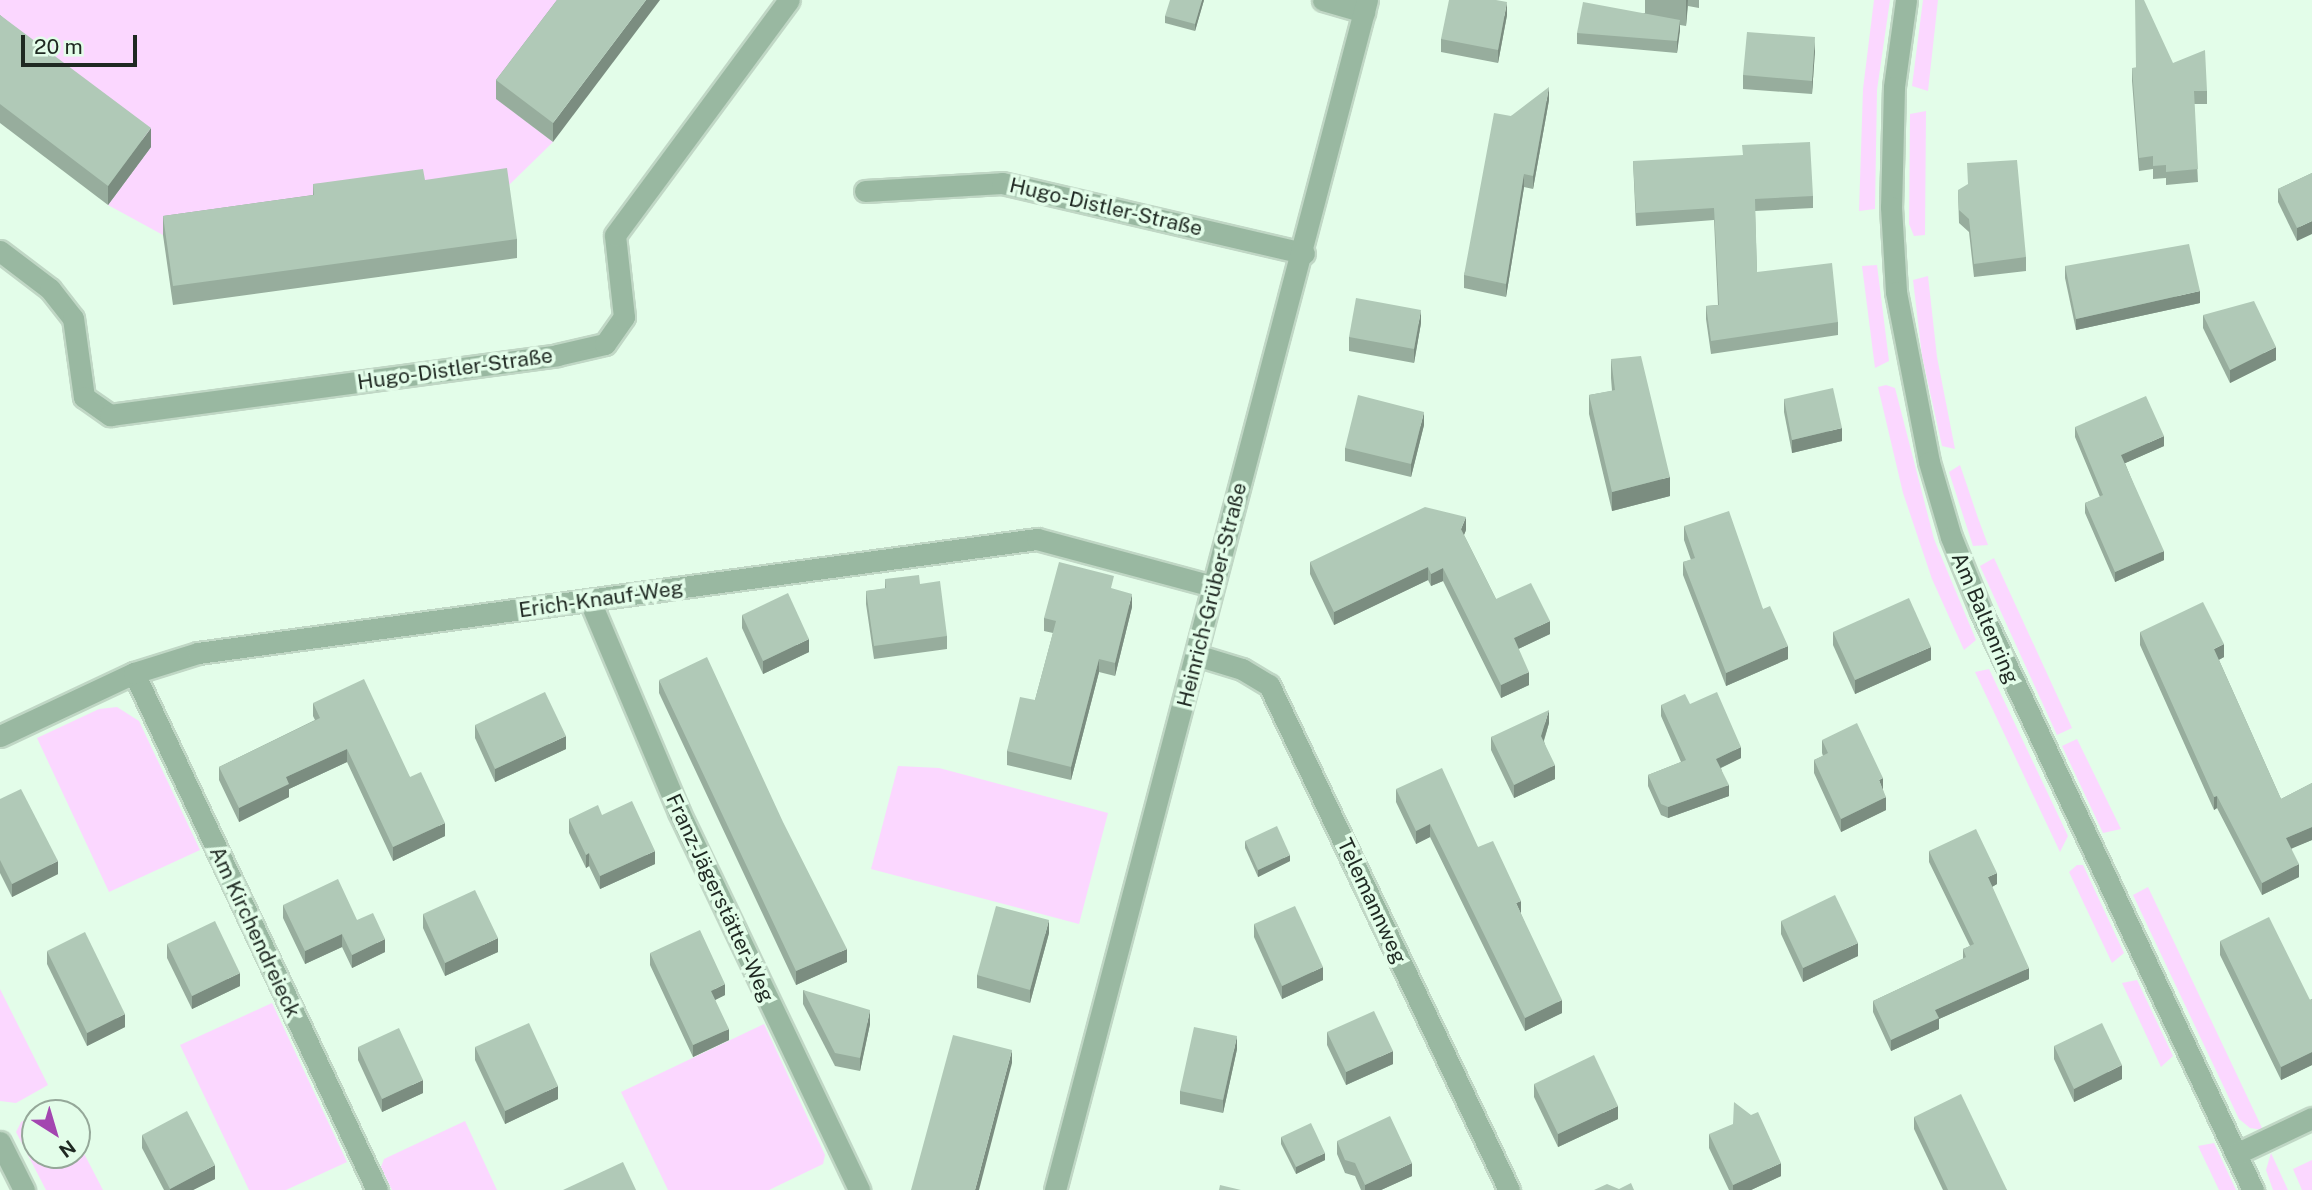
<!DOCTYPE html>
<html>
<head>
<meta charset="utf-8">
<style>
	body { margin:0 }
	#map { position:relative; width:2312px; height:1190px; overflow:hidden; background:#e3fde9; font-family:"Public Sans",sans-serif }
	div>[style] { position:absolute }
	.green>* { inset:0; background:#fbd7ff }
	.roads { filter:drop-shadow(2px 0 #c0d7c5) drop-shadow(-2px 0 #c0d7c5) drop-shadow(0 2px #c0d7c5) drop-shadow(0 -2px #c0d7c5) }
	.minor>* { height:21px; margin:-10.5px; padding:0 10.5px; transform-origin:10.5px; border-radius:10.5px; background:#99b8a1 }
	.wall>* { inset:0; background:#97ad9d }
	.shaded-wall>* { inset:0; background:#7b8d80 }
	.building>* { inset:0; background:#b0c9b7 }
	span { translate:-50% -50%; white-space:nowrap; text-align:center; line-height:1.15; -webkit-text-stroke:7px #e3fde9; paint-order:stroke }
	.street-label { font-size:21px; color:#1f2922 }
	.north { position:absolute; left:21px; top:1099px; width:70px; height:70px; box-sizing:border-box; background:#e3fde9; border:2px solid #95a899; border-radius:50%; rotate:143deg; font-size:19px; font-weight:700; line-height:28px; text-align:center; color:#1f2922 }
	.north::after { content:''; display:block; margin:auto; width:24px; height:32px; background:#a346b0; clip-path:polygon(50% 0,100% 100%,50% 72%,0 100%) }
	.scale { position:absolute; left:21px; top:35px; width:116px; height:32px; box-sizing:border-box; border:4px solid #1f2922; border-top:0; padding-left:9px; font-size:21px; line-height:24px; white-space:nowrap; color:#1f2922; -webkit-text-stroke:5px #e3fde9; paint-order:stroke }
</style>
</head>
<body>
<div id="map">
	<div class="green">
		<i style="clip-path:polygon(0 0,572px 0,497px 99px,553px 142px,507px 187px,163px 235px,108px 205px,150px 148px,0 34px)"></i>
		<i style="clip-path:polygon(1874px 0,1890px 0,1877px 90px,1875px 209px,1859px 211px,1863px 89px)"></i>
		<i style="clip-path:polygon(1923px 0,1938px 0,1928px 91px,1912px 86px)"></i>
		<i style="clip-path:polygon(1926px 111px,1925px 235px,1914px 236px,1909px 224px,1910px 114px)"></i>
		<i style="clip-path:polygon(1877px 265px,1889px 361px,1875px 368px,1862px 266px)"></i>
		<i style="clip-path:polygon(1928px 276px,1937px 357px,1955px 449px,1942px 446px,1922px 356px,1913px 280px)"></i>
		<i style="clip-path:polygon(1886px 385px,1895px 388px,1934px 539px,1976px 640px,1964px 650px,1932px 579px,1903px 493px,1878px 387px)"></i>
		<i style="clip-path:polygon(1960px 465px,1978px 518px,1988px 545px,1973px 546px,1949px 472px)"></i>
		<i style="clip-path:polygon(1994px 558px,2072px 728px,2057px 735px,1980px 566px)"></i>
		<i style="clip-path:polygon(1989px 669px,2068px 836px,2060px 852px,1975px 672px)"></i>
		<i style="clip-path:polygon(117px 707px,139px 721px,200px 850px,109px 892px,37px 738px,99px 709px)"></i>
		<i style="clip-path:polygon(2077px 739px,2121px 829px,2103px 833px,2062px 746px)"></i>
		<i style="clip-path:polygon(898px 766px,939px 768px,1108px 813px,1079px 924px,871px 869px)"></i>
		<i style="clip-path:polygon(2077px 865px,2083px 865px,2124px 953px,2112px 963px,2069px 872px)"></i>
		<i style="clip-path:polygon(2148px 887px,2263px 1130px,2250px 1128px,2239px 1119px,2133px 895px)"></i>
		<i style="clip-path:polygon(2137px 980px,2173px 1056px,2161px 1067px,2122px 983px)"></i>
		<i style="clip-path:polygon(0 989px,48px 1085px,16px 1103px,0 1101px)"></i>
		<i style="clip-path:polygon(272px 1003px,347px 1162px,286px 1190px,249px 1190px,180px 1045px)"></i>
		<i style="clip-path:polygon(764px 1024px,825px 1155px,823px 1164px,769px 1190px,668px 1190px,621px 1092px)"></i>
		<i style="clip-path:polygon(35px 1115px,35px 1155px,77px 1155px,77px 1140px,103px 1190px,46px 1190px,16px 1132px,21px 1122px)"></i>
		<i style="clip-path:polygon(465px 1121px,497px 1190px,392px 1190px,381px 1167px,384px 1159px)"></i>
		<i style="clip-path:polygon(2214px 1143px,2236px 1190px,2219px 1190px,2198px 1146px)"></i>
		<i style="clip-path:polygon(2271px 1153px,2288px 1190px,2273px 1190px,2266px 1170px)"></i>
		<i style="clip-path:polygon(2312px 1160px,2312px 1190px,2302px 1190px,2293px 1169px)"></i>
	</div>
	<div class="roads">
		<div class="minor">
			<i style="left:1323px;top:0;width:43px;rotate:16.3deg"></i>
			<i style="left:1906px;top:0;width:88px;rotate:97.9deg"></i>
			<i style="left:1894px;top:87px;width:120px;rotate:91.4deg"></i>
			<i style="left:1891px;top:207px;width:85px;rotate:86.6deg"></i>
			<i style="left:1896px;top:292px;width:173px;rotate:79deg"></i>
			<i style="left:1929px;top:462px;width:78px;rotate:73.7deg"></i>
			<i style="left:1951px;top:537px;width:80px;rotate:67.9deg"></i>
			<i style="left:1981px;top:611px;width:640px;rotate:64.84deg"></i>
			<i style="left:865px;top:191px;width:137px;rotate:-3.3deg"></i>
			<i style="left:1002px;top:183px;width:310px;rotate:13.1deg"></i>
			<i style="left:0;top:251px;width:63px;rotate:37.2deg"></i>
			<i style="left:50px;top:289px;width:37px;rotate:52deg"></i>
			<i style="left:73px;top:318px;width:80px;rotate:82.1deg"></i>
			<i style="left:84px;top:397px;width:32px;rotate:35deg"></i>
			<i style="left:110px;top:415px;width:451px;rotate:-7.6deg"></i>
			<i style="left:557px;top:355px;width:49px;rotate:-12.9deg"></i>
			<i style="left:605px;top:344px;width:33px;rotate:-55deg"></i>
			<i style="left:624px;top:317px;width:82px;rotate:-96.3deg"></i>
			<i style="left:615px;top:235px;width:292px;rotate:-53.5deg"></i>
			<i style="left:590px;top:601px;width:229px;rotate:67.1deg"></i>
			<i style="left:679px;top:812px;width:419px;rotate:64.5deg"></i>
			<i style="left:1196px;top:655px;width:48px;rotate:16.9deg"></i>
			<i style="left:1242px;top:669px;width:31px;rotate:31deg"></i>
			<i style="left:1269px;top:685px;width:559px;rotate:64.58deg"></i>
			<i style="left:134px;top:673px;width:571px;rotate:64.83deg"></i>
			<i style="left:0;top:736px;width:148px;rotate:-25.2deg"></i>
			<i style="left:134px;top:673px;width:67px;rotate:-17.4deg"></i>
			<i style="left:198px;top:653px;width:847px;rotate:-7.74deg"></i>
			<i style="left:1037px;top:539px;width:182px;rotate:15deg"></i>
			<i style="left:0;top:1142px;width:54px;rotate:63.4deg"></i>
			<i style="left:2236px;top:1154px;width:84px;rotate:-25.3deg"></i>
			<i style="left:1055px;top:1190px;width:1230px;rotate:-75.31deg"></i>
		</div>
	</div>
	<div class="wall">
		<i style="clip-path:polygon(557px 0,553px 142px,496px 99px,496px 80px)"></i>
		<i style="clip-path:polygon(1204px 0,1195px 31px,1165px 23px,1165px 16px)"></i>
		<i style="clip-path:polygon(1645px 0,1699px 0,1699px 8px,1688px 6px,1686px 26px,1680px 25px,1677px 53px,1577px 44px,1577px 33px,1645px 13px)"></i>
		<i style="clip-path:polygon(0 15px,151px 147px,108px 205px,0 123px)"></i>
		<i style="clip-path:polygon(1507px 15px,1498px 63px,1441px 52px,1441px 39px)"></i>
		<i style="clip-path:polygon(1815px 50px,1812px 94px,1743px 89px,1743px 75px)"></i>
		<i style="clip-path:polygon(2173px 63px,2207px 91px,2207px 104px,2194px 104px,2198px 182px,2166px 185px,2166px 178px,2153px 179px,2153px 169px,2139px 171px,2132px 81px,2132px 68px)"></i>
		<i style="clip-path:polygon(1549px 100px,1533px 189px,1524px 187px,1506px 297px,1464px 288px,1464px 275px,1511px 116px)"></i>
		<i style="clip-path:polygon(1633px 161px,1813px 196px,1813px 208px,1755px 211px,1757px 272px,1838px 322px,1838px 335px,1711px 354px,1706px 319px,1706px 306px,1718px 305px,1714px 220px,1636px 226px)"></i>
		<i style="clip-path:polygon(2312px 173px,2297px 241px,2278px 202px,2278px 189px)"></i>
		<i style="clip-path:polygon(425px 180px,517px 239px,517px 258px,173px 305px,163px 235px,163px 216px,313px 195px,313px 184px)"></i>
		<i style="clip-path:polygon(1958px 190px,2026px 257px,2026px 271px,1974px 277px,1969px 232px,1959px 223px)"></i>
		<i style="clip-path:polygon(2065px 266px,2200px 303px,2076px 330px,2065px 278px)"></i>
		<i style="clip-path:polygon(2203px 315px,2276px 360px,2230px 383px,2203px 328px)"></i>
		<i style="clip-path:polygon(1421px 323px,1414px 363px,1349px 351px,1349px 337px)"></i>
		<i style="clip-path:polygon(1611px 359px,1670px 496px,1612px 511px,1589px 414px,1589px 395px,1612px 391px,1611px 378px)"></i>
		<i style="clip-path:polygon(1784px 399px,1842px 441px,1792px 453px,1784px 412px)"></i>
		<i style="clip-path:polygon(1424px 425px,1411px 477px,1345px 461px,1345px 448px)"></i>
		<i style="clip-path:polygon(2075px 427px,2164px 446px,2125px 463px,2164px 560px,2115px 582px,2085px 513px,2085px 503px,2100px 497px,2075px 437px)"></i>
		<i style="clip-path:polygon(1684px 526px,1763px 609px,1788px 659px,1726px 686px,1683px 575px,1683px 562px,1691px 560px,1684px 540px)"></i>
		<i style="clip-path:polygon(1466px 530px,1464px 535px,1496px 599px,1550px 634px,1518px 649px,1529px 685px,1501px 698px,1443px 581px,1431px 586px,1428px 580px,1334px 625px,1310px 574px,1310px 562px)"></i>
		<i style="clip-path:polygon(885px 579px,947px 636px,947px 649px,874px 659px,866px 604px,866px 591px,885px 589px)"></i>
		<i style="clip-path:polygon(1114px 589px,1132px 607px,1115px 676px,1099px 672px,1071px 780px,1007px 765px,1007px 751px,1035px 700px,1053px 633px,1044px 631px,1044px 618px)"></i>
		<i style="clip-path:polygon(742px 615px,809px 652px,763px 674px,742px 628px)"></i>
		<i style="clip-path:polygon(1833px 632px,1931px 660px,1855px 694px,1833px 645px)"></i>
		<i style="clip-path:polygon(2140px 632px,2224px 657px,2219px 660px,2281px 799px,2312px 783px,2312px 840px,2291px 848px,2299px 877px,2262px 895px,2217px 808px,2214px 810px,2140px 645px)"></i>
		<i style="clip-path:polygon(659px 680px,847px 962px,796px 985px,659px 693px)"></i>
		<i style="clip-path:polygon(313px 703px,410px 777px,445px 836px,393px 861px,347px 762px,289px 789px,289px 797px,239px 822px,219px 780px,219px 767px,315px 720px,313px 716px)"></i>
		<i style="clip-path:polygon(1690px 704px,1741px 758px,1721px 768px,1729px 796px,1668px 818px,1661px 815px,1648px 786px,1648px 775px,1681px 762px,1661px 716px,1661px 705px)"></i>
		<i style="clip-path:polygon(1549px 723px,1544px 741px,1555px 779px,1514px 798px,1491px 750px,1491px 737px)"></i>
		<i style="clip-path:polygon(475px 725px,566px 749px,495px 782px,475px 738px)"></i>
		<i style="clip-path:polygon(1822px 740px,1883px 790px,1886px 810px,1841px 832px,1814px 773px,1814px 760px,1823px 756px,1822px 753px)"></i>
		<i style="clip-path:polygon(1396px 789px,1478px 847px,1521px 914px,1562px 1013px,1525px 1031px,1430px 837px,1416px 844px,1396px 802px)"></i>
		<i style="clip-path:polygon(0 799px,58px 874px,12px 897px,0 873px)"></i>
		<i style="clip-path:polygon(602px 815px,655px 864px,600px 889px,589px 866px,586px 868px,569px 833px,569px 819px)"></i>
		<i style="clip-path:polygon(1245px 841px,1290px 861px,1258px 877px,1245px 848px)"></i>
		<i style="clip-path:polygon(1929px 851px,1997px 884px,1992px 887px,2029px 979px,1939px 1019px,1939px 1029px,1891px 1051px,1873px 1012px,1873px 1001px,1963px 959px,1963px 949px,1970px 946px,1929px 862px)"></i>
		<i style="clip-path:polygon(283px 905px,357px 920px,385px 952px,352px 968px,342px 947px,305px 964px,283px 918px)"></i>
		<i style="clip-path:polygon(423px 914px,498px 952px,445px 976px,423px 928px)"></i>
		<i style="clip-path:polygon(1781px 921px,1858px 956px,1803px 982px,1781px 934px)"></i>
		<i style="clip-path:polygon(1254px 924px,1323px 980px,1282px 999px,1254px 937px)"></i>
		<i style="clip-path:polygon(1049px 933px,1030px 1003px,977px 988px,977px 975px)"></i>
		<i style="clip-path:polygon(2220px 941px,2310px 1000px,2312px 999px,2312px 1065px,2281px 1080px,2220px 955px)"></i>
		<i style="clip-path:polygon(167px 944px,240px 986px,192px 1009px,167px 958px)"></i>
		<i style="clip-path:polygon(47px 951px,125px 1027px,87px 1046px,47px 964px)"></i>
		<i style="clip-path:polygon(650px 953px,725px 995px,715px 1000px,729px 1040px,693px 1057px,650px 965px)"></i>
		<i style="clip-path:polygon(803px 990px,870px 1024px,860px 1071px,835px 1066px,803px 1004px)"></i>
		<i style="clip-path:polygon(1327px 1032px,1393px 1064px,1346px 1085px,1327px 1045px)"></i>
		<i style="clip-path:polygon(2054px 1046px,2122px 1079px,2074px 1102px,2054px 1059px)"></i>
		<i style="clip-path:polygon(358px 1047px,423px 1093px,382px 1112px,358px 1060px)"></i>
		<i style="clip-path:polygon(475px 1047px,558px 1099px,505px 1124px,475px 1060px)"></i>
		<i style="clip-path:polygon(1237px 1049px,1223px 1113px,1180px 1104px,1180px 1091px)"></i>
		<i style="clip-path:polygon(1534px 1084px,1618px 1119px,1558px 1147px,1534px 1097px)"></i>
		<i style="clip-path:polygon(1914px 1117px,2007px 1190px,1943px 1190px,1914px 1129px)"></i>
		<i style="clip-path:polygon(1709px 1134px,1781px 1176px,1751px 1190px,1729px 1190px,1709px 1148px)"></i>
		<i style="clip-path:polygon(142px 1135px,215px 1179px,193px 1190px,164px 1190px,142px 1148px)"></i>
		<i style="clip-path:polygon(1281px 1137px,1325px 1160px,1296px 1174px,1281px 1144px)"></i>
		<i style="clip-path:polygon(1337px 1141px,1412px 1176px,1381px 1190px,1361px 1190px,1355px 1176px,1345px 1173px,1337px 1154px)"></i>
	</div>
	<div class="shaded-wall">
		<i style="clip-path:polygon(646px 0,660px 0,553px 142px,553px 123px)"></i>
		<i style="clip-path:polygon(1202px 0,1204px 0,1195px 31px,1195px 24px)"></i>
		<i style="clip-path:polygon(1686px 0,1688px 0,1686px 26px)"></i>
		<i style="clip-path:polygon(1507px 2px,1507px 15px,1498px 63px,1498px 50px)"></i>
		<i style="clip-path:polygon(1680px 20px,1680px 31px,1677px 53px,1677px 41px)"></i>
		<i style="clip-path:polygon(1815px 37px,1815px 50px,1812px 94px,1812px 81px)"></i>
		<i style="clip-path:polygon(1549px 87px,1549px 100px,1533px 189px,1533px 176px)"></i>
		<i style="clip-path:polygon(151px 128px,151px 147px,108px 205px,108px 186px)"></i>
		<i style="clip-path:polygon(1524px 174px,1524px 187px,1506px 297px,1506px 284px)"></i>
		<i style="clip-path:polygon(2312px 221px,2312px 234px,2297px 241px,2297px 228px)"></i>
		<i style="clip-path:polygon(2200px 291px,2200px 303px,2076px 330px,2076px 319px)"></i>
		<i style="clip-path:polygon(1421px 310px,1421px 323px,1414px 363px,1414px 349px)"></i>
		<i style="clip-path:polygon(2276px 347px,2276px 360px,2230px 383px,2230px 370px)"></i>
		<i style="clip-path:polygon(1424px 412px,1424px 425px,1411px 477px,1411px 464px)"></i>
		<i style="clip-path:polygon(1842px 428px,1842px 441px,1792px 453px,1792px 440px)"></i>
		<i style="clip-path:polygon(2164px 436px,2164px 446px,2121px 465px,2121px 455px)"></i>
		<i style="clip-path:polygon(1670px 477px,1670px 496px,1612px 511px,1612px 492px)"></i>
		<i style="clip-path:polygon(1466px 517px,1466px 530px,1461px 542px,1461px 529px)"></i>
		<i style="clip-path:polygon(2164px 551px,2164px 560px,2115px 582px,2115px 572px)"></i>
		<i style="clip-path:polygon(1428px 567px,1428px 580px,1334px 625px,1334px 612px)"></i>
		<i style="clip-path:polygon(1443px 568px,1443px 581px,1431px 586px,1431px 574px)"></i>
		<i style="clip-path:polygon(1132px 594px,1132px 607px,1115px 676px,1115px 663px)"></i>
		<i style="clip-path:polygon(1550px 621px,1550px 634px,1514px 651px,1514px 638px)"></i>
		<i style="clip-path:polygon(809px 639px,809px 652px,763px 674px,763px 661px)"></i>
		<i style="clip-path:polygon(2224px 644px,2224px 657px,2214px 662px,2214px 649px)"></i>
		<i style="clip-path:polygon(1788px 646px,1788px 659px,1726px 686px,1726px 673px)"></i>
		<i style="clip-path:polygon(1931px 647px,1931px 660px,1855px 694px,1855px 680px)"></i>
		<i style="clip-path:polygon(1099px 659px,1099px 672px,1071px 780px,1071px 767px)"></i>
		<i style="clip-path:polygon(1529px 672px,1529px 685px,1501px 698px,1501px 685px)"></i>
		<i style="clip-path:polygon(1549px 710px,1549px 723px,1541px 749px,1541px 736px)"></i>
		<i style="clip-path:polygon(566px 736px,566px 749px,495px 782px,495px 769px)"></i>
		<i style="clip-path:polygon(1741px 747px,1741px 758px,1716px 770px,1716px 759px)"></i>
		<i style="clip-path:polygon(347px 749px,347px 762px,289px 789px,289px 797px,239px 822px,239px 808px,286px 777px)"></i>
		<i style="clip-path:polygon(1555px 765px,1555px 779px,1514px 798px,1514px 785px)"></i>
		<i style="clip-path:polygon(1883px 778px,1883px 791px,1879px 780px)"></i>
		<i style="clip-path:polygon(1729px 785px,1729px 796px,1668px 818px,1668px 807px)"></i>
		<i style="clip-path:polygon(2217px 796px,2217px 808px,2214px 810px,2214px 797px)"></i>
		<i style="clip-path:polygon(1886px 797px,1886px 810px,1841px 832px,1841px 819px)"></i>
		<i style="clip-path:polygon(445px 823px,445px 836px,393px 861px,393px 847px)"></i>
		<i style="clip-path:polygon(1430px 824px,1430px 837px,1416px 844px,1416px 831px)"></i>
		<i style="clip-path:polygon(2312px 827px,2312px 840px,2286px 851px,2286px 838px)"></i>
		<i style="clip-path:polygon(655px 851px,655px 864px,600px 889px,600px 876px)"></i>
		<i style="clip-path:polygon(589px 853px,589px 866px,586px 868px,586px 855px)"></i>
		<i style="clip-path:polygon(1290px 855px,1290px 861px,1258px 877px,1258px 870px)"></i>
		<i style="clip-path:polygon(58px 861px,58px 874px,12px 897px,12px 884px)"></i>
		<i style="clip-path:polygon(2299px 864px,2299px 877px,2262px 895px,2262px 883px)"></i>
		<i style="clip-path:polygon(1997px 873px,1997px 884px,1988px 889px,1988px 877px)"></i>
		<i style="clip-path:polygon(1521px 901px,1521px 914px,1516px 903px)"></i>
		<i style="clip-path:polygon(1049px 920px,1049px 933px,1030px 1003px,1030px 990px)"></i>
		<i style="clip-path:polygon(342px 934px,342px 947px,305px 964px,305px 951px)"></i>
		<i style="clip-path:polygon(498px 938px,498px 952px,445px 976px,445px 963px)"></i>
		<i style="clip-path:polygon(385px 939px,385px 952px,352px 968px,352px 955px)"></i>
		<i style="clip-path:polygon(1858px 943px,1858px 956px,1803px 982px,1803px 968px)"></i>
		<i style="clip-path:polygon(847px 949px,847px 962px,796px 985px,796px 971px)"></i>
		<i style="clip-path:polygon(1323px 967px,1323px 980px,1282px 999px,1282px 986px)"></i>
		<i style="clip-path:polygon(2029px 968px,2029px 979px,1939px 1019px,1939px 1029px,1891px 1051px,1891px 1040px,1935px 1010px)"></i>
		<i style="clip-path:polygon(240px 973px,240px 986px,192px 1009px,192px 996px)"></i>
		<i style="clip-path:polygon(725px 984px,725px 995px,711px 1002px,711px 991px)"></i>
		<i style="clip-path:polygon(1562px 1000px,1562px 1013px,1525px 1031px,1525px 1018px)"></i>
		<i style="clip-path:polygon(870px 1010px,870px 1024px,860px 1071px,860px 1058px)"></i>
		<i style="clip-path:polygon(125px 1014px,125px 1027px,87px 1046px,87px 1033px)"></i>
		<i style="clip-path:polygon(729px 1029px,729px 1040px,693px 1057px,693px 1045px)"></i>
		<i style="clip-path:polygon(1237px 1036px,1237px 1049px,1223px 1113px,1223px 1100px)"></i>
		<i style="clip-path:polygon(1012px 1050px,1012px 1063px,979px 1190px,975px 1190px)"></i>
		<i style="clip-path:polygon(1393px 1051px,1393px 1064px,1346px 1085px,1346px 1072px)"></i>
		<i style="clip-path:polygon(2312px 1052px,2312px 1065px,2281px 1080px,2281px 1067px)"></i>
		<i style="clip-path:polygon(2122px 1065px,2122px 1079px,2074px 1102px,2074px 1089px)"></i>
		<i style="clip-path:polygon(423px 1080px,423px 1093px,382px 1112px,382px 1099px)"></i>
		<i style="clip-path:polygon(558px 1086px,558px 1099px,505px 1124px,505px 1111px)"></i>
		<i style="clip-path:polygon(1618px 1106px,1618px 1119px,1558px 1147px,1558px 1134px)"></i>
		<i style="clip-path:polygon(1325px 1153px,1325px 1160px,1296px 1174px,1296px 1167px)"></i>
		<i style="clip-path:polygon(1412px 1163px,1412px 1176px,1381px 1190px,1365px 1190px,1365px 1185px)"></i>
		<i style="clip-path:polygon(1781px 1163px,1781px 1176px,1751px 1190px,1733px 1190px,1733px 1185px)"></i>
		<i style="clip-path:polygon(215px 1165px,215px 1179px,193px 1190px,170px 1190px,170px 1189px)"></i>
	</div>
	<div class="building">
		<i style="clip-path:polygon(557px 0,646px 0,553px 123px,496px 80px)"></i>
		<i style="clip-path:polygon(1170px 0,1202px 0,1195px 24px,1165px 16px)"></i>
		<i style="clip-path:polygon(1449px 0,1496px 0,1507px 2px,1498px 50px,1441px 39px)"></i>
		<i style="clip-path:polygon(2135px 0,2144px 0,2173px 63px,2205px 50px,2207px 91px,2194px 91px,2198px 169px,2166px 172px,2166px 165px,2153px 166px,2153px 156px,2139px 158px,2132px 68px,2136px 68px)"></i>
		<i style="clip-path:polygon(1583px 2px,1680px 20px,1677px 41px,1577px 33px)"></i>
		<i style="clip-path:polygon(0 15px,151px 128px,108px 186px,0 104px)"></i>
		<i style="clip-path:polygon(1747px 32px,1815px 37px,1812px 81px,1743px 75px)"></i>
		<i style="clip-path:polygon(1549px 87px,1533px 176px,1524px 174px,1506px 284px,1464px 275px,1494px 113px,1511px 116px)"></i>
		<i style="clip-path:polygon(1810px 142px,1813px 196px,1755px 199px,1757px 272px,1832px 263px,1838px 322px,1711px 341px,1706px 306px,1719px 305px,1714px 208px,1636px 213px,1633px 161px,1743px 155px,1742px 145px)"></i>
		<i style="clip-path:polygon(2017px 160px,2026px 257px,1974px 264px,1969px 219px,1959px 210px,1958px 190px,1968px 184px,1967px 163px)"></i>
		<i style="clip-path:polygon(507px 168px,517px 239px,173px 286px,163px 216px,314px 195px,313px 184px,423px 169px,425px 180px)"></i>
		<i style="clip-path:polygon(2312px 173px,2312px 221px,2297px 228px,2278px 189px)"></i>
		<i style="clip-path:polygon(2189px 244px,2200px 291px,2076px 319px,2065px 266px)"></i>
		<i style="clip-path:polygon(1356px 298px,1421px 310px,1414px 349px,1349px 337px)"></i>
		<i style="clip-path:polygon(2254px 301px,2276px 347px,2230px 370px,2203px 315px)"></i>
		<i style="clip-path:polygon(1641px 356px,1670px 477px,1612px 492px,1589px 395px,1615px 390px,1611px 359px)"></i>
		<i style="clip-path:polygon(1833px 388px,1842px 428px,1792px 440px,1784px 399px)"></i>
		<i style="clip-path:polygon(1358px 395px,1424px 412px,1411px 464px,1345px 448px)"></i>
		<i style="clip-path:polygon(2146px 396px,2164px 436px,2121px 455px,2164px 551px,2115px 572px,2085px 503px,2103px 495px,2075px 427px)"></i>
		<i style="clip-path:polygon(1425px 507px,1466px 517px,1461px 529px,1496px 599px,1531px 583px,1550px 621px,1514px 638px,1529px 672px,1501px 685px,1443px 568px,1431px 574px,1428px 567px,1334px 612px,1310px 562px)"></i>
		<i style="clip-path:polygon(1729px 511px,1763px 609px,1770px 606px,1788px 646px,1726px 673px,1683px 562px,1695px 558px,1684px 526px)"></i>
		<i style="clip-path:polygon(1059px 562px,1114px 576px,1111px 588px,1132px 594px,1115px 663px,1099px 659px,1071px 767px,1007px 751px,1020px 697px,1035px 700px,1056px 621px,1044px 618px)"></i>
		<i style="clip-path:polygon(919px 575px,920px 584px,940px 581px,947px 636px,874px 646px,866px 591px,886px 588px,885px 579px)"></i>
		<i style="clip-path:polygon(788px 593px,809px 639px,763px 661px,742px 615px)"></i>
		<i style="clip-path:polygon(1909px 598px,1931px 647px,1855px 680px,1833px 632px)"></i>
		<i style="clip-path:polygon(2203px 602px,2224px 644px,2214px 649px,2281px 799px,2312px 783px,2312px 827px,2286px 838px,2299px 864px,2262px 883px,2217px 796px,2214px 797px,2140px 632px)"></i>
		<i style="clip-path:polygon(707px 657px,783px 822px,847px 949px,796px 971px,659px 680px)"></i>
		<i style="clip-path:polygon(364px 679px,410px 777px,421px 772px,445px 823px,393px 847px,347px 749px,286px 777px,289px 784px,239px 808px,219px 767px,320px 718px,313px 703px)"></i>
		<i style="clip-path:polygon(545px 692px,566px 736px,495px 769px,475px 725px)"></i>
		<i style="clip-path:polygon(1717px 692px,1741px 747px,1716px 759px,1729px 785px,1668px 807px,1661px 804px,1648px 775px,1686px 760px,1661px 705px,1685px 694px,1690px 704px)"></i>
		<i style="clip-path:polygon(1549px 710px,1541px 736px,1555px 765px,1514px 785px,1491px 737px)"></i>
		<i style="clip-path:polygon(1857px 723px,1883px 778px,1879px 780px,1886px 797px,1841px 819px,1814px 760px,1828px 753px,1822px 740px)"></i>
		<i style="clip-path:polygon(1442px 768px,1478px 847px,1493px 841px,1521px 901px,1516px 903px,1562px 1000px,1525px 1018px,1430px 824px,1416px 831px,1396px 789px)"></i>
		<i style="clip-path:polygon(21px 789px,58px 861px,12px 884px,0 860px,0 799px)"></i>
		<i style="clip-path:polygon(632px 801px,655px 851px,600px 876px,589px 853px,586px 855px,569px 819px,598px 805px,602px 815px)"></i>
		<i style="clip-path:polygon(1277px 826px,1290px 855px,1258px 870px,1245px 841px)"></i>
		<i style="clip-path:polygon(1976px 829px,1997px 873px,1988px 877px,2029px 968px,1935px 1010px,1939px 1018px,1891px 1040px,1873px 1001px,1966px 957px,1963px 949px,1974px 944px,1929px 851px)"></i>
		<i style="clip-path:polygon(338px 879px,357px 920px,373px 913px,385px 939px,352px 955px,342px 934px,305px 951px,283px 905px)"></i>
		<i style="clip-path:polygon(475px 890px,498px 938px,445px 963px,423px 914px)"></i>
		<i style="clip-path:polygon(1835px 895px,1858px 943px,1803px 968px,1781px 921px)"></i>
		<i style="clip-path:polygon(996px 906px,1049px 920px,1030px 990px,977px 975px)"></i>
		<i style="clip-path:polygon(1295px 906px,1323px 967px,1282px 986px,1254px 924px)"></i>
		<i style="clip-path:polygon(2269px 917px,2310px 1000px,2312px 999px,2312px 1052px,2281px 1067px,2220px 941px)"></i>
		<i style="clip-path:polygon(215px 921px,240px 973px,192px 996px,167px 944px)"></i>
		<i style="clip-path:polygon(700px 930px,725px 984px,711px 991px,729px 1029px,693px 1045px,650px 953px)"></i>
		<i style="clip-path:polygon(85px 932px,125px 1014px,87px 1033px,47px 951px)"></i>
		<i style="clip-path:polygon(803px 990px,870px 1010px,860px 1058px,835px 1053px)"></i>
		<i style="clip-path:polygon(1374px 1011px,1393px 1051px,1346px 1072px,1327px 1032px)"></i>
		<i style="clip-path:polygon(529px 1023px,558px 1086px,505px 1111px,475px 1047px)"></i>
		<i style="clip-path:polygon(2102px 1023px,2122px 1065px,2074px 1089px,2054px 1046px)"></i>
		<i style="clip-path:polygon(1194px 1027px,1237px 1036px,1223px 1100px,1180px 1091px)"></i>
		<i style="clip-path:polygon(399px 1028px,423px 1080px,382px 1099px,358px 1047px)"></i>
		<i style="clip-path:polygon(953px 1035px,1012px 1050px,975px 1190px,911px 1190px)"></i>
		<i style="clip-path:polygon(1594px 1055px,1618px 1106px,1558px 1134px,1534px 1084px)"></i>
		<i style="clip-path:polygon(1961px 1094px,2007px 1190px,1948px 1190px,1914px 1117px)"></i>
		<i style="clip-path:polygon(1734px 1102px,1751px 1115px,1758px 1112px,1781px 1163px,1733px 1185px,1709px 1134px,1733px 1124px)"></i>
		<i style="clip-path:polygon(187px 1111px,215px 1165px,170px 1189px,142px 1135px)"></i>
		<i style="clip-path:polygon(1390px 1116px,1412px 1163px,1365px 1185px,1355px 1163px,1345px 1160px,1337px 1141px)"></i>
		<i style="clip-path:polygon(1311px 1123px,1325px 1153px,1296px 1167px,1281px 1137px)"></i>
		<i style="clip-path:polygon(623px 1162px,636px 1190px,563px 1190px)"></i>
		<i style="clip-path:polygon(1631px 1183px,1634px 1190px,1594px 1190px,1607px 1184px,1619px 1189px)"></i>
		<i style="clip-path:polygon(1220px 1185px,1241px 1190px,1219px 1190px)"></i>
	</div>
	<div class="street-label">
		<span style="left:1106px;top:207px;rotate:13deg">Hugo-Distler-Straße</span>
		<span style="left:455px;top:369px;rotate:-8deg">Hugo-Distler-Straße</span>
		<span style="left:1212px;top:595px;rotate:-76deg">Heinrich-Grüber-Straße</span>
		<span style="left:601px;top:599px;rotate:-8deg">Erich-Knauf-Weg</span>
		<span style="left:1985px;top:618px;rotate:67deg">Am Baltenring</span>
		<span style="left:720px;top:898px;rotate:65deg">Franz-Jägerstätter-Weg</span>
		<span style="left:1372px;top:901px;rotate:65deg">Telemannweg</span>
		<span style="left:255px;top:932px;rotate:65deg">Am Kirchendreieck</span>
	</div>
	<div class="north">N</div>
	<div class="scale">20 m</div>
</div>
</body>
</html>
